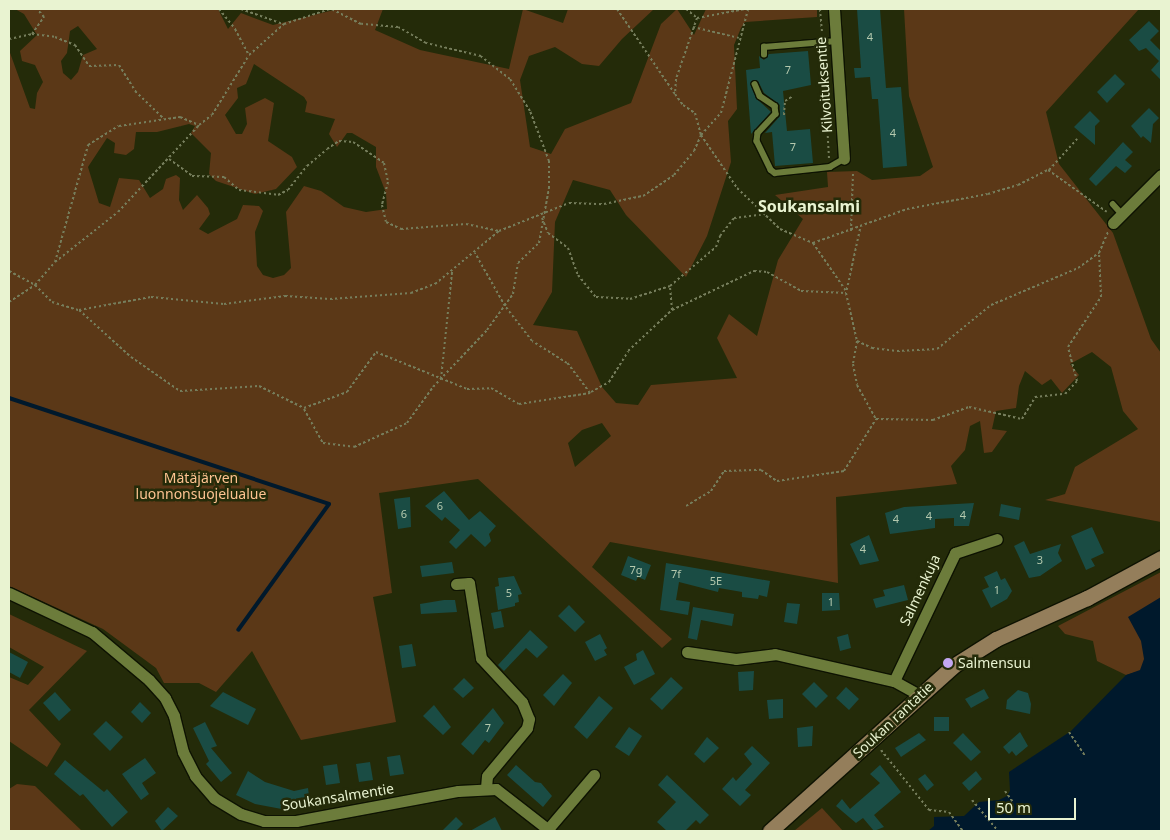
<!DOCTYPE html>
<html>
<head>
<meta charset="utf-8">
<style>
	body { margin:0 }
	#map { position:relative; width:1170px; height:840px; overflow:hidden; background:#242b09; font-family:"Noto Sans",sans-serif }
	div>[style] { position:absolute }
	.green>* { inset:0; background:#5b3817 }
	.water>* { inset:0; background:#00192c }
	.stream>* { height:4px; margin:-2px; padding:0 2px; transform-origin:2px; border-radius:2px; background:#00192c }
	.building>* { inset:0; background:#1a4c44 }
	.path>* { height:2px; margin-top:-1px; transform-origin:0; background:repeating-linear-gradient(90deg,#767e5c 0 2.5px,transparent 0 5px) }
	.roads { filter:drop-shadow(1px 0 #0e1302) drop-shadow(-1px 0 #0e1302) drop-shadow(0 1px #0e1302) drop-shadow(0 -1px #0e1302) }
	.lane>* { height:5.5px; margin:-2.75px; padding:0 2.75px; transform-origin:2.75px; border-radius:2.75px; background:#6c7c3b }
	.street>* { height:11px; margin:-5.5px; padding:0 5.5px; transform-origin:5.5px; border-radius:5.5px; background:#6c7c3b }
	.secondary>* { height:15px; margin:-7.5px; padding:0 7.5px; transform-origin:7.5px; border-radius:7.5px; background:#947e5b }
	.dots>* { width:14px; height:14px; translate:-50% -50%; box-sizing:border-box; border:2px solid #242b09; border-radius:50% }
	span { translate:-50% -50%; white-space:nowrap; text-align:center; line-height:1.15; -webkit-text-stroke:5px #242b09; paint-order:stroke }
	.number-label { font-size:11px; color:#b5c9ae }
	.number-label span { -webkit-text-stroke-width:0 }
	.street-label { font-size:14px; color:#e9f3d1 }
	.park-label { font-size:14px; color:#fec391 }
	.poi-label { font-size:14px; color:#e9f3d1 }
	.left { translate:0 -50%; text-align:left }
	.quarter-label { font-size:16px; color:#e9f3d1; font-weight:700 }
	.frame { position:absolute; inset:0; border:10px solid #e9f3d1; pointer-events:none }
	.scale { position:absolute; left:988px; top:798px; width:88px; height:22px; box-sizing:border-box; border:2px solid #e9f3d1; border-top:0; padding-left:6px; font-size:15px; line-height:18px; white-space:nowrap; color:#e9f3d1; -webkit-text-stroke:4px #242b09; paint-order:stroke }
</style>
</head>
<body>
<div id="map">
	<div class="green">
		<i style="clip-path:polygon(evenodd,15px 9px,218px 9px,228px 29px,241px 13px,273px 25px,338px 9px,383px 9px,375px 30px,420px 50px,509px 69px,523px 9px,563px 23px,568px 9px,654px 9px,622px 39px,599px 66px,582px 64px,555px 47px,529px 56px,520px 80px,530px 147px,551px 154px,565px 129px,631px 103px,661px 24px,677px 9px,694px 35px,706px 9px,817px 9px,817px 17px,745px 22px,741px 28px,734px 45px,737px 109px,728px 121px,731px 162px,707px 236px,686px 277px,626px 215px,610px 190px,573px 180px,555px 222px,552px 292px,533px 325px,577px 331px,602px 387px,616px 403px,638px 405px,651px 385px,737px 378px,717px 338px,729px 314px,757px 336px,778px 260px,803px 219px,775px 195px,828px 187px,827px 172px,857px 171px,872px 180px,920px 176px,933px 167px,909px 96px,904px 9px,1139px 9px,1046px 112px,1059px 164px,1113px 233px,1151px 339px,1161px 353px,1161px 522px,1045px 500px,1065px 494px,1075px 467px,1138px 429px,1123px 411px,1111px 367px,1092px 352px,1070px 364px,1079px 375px,1062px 393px,1051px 379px,1042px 385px,1025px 371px,1019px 386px,1016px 408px,996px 411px,992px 429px,1007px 431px,992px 452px,984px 453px,980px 421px,970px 426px,965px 450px,951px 466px,957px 484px,836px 497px,838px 583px,610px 542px,592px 567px,672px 639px,662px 648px,478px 479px,379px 493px,392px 593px,373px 597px,396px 722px,301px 740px,252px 651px,216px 692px,199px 683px,164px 683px,156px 668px,103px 629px,9px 586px,9px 50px,30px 108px,35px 109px,37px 93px,43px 82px,35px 65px,22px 61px,20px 51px,37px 35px,24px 14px,15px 9px,78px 26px,97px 49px,83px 55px,78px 72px,71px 80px,63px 73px,61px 61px,67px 53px,70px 31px,78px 26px,15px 9px,254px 64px,304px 97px,307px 102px,305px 112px,335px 119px,329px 134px,337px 147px,347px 133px,352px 133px,376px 147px,376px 167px,386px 193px,387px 209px,366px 212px,344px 207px,321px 191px,304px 186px,286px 212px,291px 268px,284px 275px,273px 278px,263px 275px,257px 266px,255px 232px,263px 211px,259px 206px,243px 205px,237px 219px,208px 234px,199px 229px,210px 214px,208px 208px,197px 195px,183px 210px,179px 200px,180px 178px,176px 175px,166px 179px,163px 189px,150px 198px,139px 180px,119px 178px,110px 207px,99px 203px,88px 167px,107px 138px,115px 143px,114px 153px,126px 155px,134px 149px,136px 132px,157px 132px,189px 124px,195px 126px,191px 133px,211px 153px,209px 174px,216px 181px,255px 194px,276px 189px,297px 167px,292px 157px,268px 141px,274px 103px,265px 98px,245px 108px,247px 124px,242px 134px,236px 134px,225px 115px,238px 98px,237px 88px,246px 84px,254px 64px,15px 9px,602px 423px,611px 436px,575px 467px,568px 443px,582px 430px,602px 423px)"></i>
		<i style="clip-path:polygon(1161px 572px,1161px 740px,1140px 671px,1126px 675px,1097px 661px,1093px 641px,1065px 634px,1058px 626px)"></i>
		<i style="clip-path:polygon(9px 614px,87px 651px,29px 710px,61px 744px,47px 767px,9px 741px,9px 677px,28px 685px,44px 667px,9px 647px)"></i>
		<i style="clip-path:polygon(17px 784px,35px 786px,82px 831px,9px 831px,9px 789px)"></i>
		<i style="clip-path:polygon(822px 808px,843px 831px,794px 831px)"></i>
	</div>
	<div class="water">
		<i style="clip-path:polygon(1161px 597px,1161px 831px,928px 831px,934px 826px,934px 817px,964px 816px,979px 802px,999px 800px,1007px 796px,1010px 791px,1009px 772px,1071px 731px,1126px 675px,1140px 670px,1144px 659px,1141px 641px,1128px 617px)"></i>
	</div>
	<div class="stream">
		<i style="left:9px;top:398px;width:337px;rotate:18.3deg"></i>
		<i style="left:329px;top:504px;width:155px;rotate:125.8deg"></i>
	</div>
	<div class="building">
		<i style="clip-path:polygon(857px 9px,880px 9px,886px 88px,901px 87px,907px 166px,883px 168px,878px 99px,872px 99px,870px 77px,855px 78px,854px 68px,861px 68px)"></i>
		<i style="clip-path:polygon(1149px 21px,1159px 31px,1150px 40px,1161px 51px,1161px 80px,1151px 70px,1159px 61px,1146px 48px,1139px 51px,1129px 40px)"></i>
		<i style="clip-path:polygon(808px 51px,811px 85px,783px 91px,787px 131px,810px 129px,813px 163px,775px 166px,772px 132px,765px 133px,780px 116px,780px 105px,764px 93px,758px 81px,752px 81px,756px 98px,771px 112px,751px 134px,746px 70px,760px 68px,759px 56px,764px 60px,769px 54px)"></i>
		<i style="clip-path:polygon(1115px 74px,1125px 84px,1107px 103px,1097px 92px)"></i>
		<i style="clip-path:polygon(1149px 108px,1159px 118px,1153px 124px,1151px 143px,1143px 136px,1141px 138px,1131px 126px)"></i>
		<i style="clip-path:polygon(1090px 111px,1100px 121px,1095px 126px,1095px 145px,1074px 127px)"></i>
		<i style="clip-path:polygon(1123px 142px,1133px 152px,1125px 160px,1132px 166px,1125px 173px,1116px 166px,1096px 186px,1089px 179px)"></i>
		<i style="clip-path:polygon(444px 491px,469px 520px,480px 511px,496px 526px,489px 534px,491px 541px,485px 547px,471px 534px,456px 549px,449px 542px,460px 530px,445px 517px,442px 521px,425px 506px)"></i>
		<i style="clip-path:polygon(410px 497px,411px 527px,398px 529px,394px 499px)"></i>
		<i style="clip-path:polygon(974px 503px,969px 526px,954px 526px,954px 518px,935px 519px,935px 528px,890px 534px,885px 513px,904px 507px)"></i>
		<i style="clip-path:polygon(1001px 504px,1021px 508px,1019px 520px,999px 516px)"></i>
		<i style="clip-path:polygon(1092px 527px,1104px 553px,1091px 559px,1095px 566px,1086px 570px,1071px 536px)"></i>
		<i style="clip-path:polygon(869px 535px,879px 561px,860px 565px,850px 544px)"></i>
		<i style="clip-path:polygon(1024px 541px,1030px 554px,1061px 544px,1058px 553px,1062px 561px,1040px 576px,1029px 578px,1014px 546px)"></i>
		<i style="clip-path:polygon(628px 556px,651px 565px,645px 580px,638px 577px,636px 581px,621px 575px)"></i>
		<i style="clip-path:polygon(452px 562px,454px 573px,422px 577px,420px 566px)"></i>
		<i style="clip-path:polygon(666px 563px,770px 581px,767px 597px,759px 595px,758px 599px,742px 597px,742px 592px,719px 588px,718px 592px,679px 582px,676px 600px,690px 602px,688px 615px,660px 610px)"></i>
		<i style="clip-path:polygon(997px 571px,1001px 580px,1005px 578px,1012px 591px,1007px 599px,991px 608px,982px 590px,989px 587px,984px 577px)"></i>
		<i style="clip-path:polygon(514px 576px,522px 594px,518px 595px,519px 602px,515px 603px,515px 606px,498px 610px,495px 587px,499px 586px,498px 578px)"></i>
		<i style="clip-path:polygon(904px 585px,908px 600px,876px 608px,873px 599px,885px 596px,883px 590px)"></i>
		<i style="clip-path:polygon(822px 593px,839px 593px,840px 610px,822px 611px)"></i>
		<i style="clip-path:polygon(444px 600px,455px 600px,457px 612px,421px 614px,420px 604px)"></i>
		<i style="clip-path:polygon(787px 603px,800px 604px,797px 624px,784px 622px)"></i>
		<i style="clip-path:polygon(569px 605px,585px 622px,575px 632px,558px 616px)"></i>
		<i style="clip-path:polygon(693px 607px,734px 614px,732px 626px,701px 620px,697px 640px,688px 638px)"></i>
		<i style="clip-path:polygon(501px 611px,504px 627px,494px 629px,491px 613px)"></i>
		<i style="clip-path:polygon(530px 630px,548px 647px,537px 658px,526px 648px,504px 671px,498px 665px)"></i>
		<i style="clip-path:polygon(600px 634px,607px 648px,604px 650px,607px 655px,595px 661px,585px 642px)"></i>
		<i style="clip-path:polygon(848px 634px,851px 648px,840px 651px,837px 637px)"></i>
		<i style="clip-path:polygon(412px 644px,416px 666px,402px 668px,399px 646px)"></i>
		<i style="clip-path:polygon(643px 650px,655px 674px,634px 685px,624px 667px,637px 660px,636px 654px)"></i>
		<i style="clip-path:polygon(9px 652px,28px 662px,20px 678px,9px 672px)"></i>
		<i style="clip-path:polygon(754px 671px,753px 690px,739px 691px,738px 672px)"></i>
		<i style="clip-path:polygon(563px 674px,572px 683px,554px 706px,543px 695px)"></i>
		<i style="clip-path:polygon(671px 677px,683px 688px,662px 710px,650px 699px)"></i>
		<i style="clip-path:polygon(464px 678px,474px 688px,463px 698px,453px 689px)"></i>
		<i style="clip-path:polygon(814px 682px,828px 696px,816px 708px,802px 694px)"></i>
		<i style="clip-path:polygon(846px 687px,859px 699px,849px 710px,836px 698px)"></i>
		<i style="clip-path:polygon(984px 689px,989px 698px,971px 708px,965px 699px)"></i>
		<i style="clip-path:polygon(1018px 690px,1028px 693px,1031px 704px,1030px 714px,1006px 709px,1007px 700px)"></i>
		<i style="clip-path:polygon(55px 692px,71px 710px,59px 721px,43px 703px)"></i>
		<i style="clip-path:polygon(223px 692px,256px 709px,248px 725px,210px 706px)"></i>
		<i style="clip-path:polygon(599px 696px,613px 708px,587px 739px,574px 727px)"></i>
		<i style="clip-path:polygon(783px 699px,783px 718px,769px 719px,767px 700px)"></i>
		<i style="clip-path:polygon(140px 702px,151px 713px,142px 723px,131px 712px)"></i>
		<i style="clip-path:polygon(434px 705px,451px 727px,443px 735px,423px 716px)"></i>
		<i style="clip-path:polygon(493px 708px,504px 723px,489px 743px,485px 740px,473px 755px,461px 744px)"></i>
		<i style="clip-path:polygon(934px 717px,949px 717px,949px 731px,934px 731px)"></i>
		<i style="clip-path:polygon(106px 721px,123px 737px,110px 751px,93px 734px)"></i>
		<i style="clip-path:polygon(205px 722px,217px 746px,211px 748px,232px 773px,221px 782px,206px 764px,209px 761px,193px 728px)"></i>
		<i style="clip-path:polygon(813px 726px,812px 746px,798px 747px,797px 728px)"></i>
		<i style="clip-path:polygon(629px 727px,642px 736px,629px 756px,615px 747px)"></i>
		<i style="clip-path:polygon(1020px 732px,1028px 746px,1016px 756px,1012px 751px,1009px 754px,1003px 747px)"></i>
		<i style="clip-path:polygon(919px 733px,926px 740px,901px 757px,895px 748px)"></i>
		<i style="clip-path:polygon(963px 733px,981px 752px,971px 761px,953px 743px)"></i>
		<i style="clip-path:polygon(707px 737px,719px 748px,704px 763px,694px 754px)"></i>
		<i style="clip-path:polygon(752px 746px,770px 763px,745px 790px,751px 795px,740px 806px,722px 789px,733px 777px,736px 781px,752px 764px,744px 754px)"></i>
		<i style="clip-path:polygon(400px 755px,404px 774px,390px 776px,387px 757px)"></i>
		<i style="clip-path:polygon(145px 758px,156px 773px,142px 783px,149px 794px,141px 800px,122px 774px)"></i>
		<i style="clip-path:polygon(65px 760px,104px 792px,107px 789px,128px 812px,112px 827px,83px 794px,80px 796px,54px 774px)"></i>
		<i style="clip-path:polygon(370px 762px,373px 780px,359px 782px,356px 764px)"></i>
		<i style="clip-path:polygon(337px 764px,340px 783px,326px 785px,323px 766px)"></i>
		<i style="clip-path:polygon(516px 765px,535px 782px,541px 783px,552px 796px,543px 807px,507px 775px)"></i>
		<i style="clip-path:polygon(880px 765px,901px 792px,874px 815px,884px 827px,874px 831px,863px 818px,856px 823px,836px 806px,842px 799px,850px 809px,880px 783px,870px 774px)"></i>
		<i style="clip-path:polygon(248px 771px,265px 782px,294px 791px,308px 788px,310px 804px,287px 810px,255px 804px,236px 795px)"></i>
		<i style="clip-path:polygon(976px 771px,982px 779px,969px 791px,962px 783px)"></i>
		<i style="clip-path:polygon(925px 774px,934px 785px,927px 791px,918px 779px)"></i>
		<i style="clip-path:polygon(667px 775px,709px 815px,700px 824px,696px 820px,685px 831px,667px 831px,657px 822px,676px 802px,658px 785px)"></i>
		<i style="clip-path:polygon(168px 807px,178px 816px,162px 831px,155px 821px)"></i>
		<i style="clip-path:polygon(456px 817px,463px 824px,456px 831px,442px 831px)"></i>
		<i style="clip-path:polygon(495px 817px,502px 831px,470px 831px)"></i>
	</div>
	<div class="path">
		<i style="left:219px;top:9px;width:26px;rotate:51deg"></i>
		<i style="left:235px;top:29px;width:30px;rotate:62deg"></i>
		<i style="left:241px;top:9px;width:45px;rotate:19.7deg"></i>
		<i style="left:476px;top:9px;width:6px"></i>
		<i style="left:617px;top:9px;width:103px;rotate:55.7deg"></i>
		<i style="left:686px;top:9px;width:14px;rotate:39deg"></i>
		<i style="left:697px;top:18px;width:65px;rotate:109deg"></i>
		<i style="left:676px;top:79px;width:15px;rotate:94deg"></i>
		<i style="left:675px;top:94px;width:14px;rotate:54deg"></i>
		<i style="left:683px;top:105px;width:14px;rotate:34deg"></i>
		<i style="left:695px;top:113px;width:23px;rotate:75deg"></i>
		<i style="left:701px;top:135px;width:64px;rotate:55.8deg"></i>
		<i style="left:737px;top:188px;width:59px;rotate:43.6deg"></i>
		<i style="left:780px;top:229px;width:36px;rotate:23deg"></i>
		<i style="left:813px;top:243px;width:58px;rotate:55.5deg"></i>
		<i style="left:820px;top:9px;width:25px;rotate:85deg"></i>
		<i style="left:697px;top:18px;width:49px;rotate:-10.6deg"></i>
		<i style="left:693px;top:27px;width:47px;rotate:13.4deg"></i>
		<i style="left:32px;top:34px;width:21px;rotate:-55deg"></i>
		<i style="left:44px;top:17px;width:11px;rotate:-131deg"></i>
		<i style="left:9px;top:39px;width:24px;rotate:-12deg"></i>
		<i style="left:32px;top:34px;width:23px;rotate:7deg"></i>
		<i style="left:55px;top:37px;width:22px;rotate:22deg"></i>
		<i style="left:75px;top:45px;width:25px;rotate:56deg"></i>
		<i style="left:89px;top:66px;width:30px;rotate:-2deg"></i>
		<i style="left:119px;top:65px;width:31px;rotate:58deg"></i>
		<i style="left:135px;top:91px;width:39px;rotate:44deg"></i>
		<i style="left:823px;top:51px;width:108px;rotate:86.8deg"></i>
		<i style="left:784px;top:115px;width:14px;rotate:-86deg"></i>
		<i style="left:785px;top:101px;width:9px;rotate:-32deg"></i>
		<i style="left:169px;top:159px;width:29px;rotate:36deg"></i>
		<i style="left:192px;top:176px;width:32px;rotate:2deg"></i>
		<i style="left:224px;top:177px;width:20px;rotate:41deg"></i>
		<i style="left:239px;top:190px;width:39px;rotate:7deg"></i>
		<i style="left:278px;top:195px;width:11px;rotate:-27deg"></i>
		<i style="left:288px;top:190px;width:31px;rotate:-52deg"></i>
		<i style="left:307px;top:166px;width:26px;rotate:-40deg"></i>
		<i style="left:327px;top:149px;width:14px;rotate:-34deg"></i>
		<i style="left:339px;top:141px;width:14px;rotate:4deg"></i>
		<i style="left:353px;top:142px;width:37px;rotate:34deg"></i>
		<i style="left:384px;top:163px;width:19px;rotate:78deg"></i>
		<i style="left:388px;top:182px;width:24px;rotate:105deg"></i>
		<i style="left:382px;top:205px;width:17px;rotate:77deg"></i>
		<i style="left:386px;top:222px;width:17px;rotate:25deg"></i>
		<i style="left:401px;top:229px;width:65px;rotate:-4.4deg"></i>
		<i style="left:466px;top:224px;width:34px;rotate:12deg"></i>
		<i style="left:1049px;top:170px;width:42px;rotate:-47.9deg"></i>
		<i style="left:542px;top:218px;width:16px;rotate:68deg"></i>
		<i style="left:548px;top:233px;width:25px;rotate:37deg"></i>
		<i style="left:568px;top:248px;width:29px;rotate:70deg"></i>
		<i style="left:578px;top:275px;width:28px;rotate:51deg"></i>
		<i style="left:596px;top:297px;width:34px;rotate:3deg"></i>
		<i style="left:630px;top:299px;width:42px;rotate:-18deg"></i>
		<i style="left:860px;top:229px;width:66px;rotate:102.3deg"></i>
		<i style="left:846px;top:293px;width:49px;rotate:77.1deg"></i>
		<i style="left:857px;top:341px;width:23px;rotate:100deg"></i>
		<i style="left:853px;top:364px;width:21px;rotate:79deg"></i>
		<i style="left:857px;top:385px;width:39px;rotate:61deg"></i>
		<i style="left:876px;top:419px;width:57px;rotate:1deg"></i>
		<i style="left:933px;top:420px;width:38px;rotate:-20deg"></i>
		<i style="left:969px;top:407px;width:54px;rotate:12.8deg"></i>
		<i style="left:1022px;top:419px;width:26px;rotate:-59deg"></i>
		<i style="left:1035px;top:397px;width:30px;rotate:-6deg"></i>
		<i style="left:1065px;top:394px;width:18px;rotate:-47deg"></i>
		<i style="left:1077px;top:381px;width:35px;rotate:-105deg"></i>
		<i style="left:1068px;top:347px;width:60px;rotate:-56.6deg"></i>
		<i style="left:1101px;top:297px;width:44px;rotate:-92.6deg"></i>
		<i style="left:851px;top:231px;width:58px;rotate:-88deg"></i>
		<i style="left:813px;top:243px;width:100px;rotate:-19.9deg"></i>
		<i style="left:907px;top:209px;width:82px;rotate:-10.5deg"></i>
		<i style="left:988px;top:194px;width:31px;rotate:-17deg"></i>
		<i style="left:1018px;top:185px;width:34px;rotate:-27deg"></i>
		<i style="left:1048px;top:170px;width:72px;rotate:35.4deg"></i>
		<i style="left:55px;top:262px;width:80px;rotate:-38.4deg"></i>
		<i style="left:118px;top:212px;width:119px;rotate:-47deg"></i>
		<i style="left:199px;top:125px;width:16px;rotate:-38deg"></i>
		<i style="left:212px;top:115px;width:70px;rotate:-58.3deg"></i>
		<i style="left:249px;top:55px;width:47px;rotate:-41.5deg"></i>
		<i style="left:284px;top:24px;width:48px;rotate:-18.1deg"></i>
		<i style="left:9px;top:271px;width:30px;rotate:28deg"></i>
		<i style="left:35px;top:285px;width:24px;rotate:45deg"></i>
		<i style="left:52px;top:302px;width:28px;rotate:17deg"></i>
		<i style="left:79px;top:310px;width:70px;rotate:42.1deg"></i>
		<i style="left:131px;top:357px;width:60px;rotate:34.8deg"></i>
		<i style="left:180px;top:391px;width:79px;rotate:-3.6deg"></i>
		<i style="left:259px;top:386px;width:50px;rotate:26.1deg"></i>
		<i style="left:304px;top:408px;width:46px;rotate:-20.4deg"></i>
		<i style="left:347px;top:392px;width:49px;rotate:-54.1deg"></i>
		<i style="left:376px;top:352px;width:98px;rotate:22.1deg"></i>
		<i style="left:467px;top:389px;width:24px;rotate:-2deg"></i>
		<i style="left:491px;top:388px;width:32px;rotate:30deg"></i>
		<i style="left:519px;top:404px;width:72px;rotate:-8.8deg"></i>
		<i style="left:590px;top:393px;width:38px;rotate:-127deg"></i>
		<i style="left:567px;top:363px;width:41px;rotate:-147.8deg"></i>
		<i style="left:532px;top:341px;width:44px;rotate:-127.6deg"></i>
		<i style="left:505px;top:306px;width:61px;rotate:-119.5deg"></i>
		<i style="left:9px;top:302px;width:31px;rotate:-33deg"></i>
		<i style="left:35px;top:285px;width:30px;rotate:-49deg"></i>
		<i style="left:55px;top:262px;width:122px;rotate:-74.2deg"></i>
		<i style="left:88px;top:145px;width:36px;rotate:-32deg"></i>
		<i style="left:119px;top:126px;width:62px;rotate:-8.4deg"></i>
		<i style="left:180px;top:117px;width:21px;rotate:23deg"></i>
		<i style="left:79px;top:310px;width:73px;rotate:-10.2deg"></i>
		<i style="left:151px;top:297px;width:73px;rotate:5.5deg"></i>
		<i style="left:224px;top:304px;width:62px;rotate:-7.5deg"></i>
		<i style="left:285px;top:296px;width:45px;rotate:3.8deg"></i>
		<i style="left:330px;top:299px;width:81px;rotate:-4.2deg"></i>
		<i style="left:411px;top:293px;width:26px;rotate:-21deg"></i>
		<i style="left:435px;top:284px;width:83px;rotate:-39.6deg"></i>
		<i style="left:499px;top:231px;width:75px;rotate:-21.8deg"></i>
		<i style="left:569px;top:203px;width:35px;rotate:2deg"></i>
		<i style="left:604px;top:204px;width:40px;rotate:-12deg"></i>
		<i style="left:643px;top:196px;width:37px;rotate:-34deg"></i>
		<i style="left:674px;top:175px;width:31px;rotate:-50deg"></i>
		<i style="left:694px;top:151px;width:17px;rotate:-66deg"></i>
		<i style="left:701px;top:135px;width:30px;rotate:-48deg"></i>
		<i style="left:721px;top:113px;width:107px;rotate:-75.4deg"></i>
		<i style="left:672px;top:310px;width:91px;rotate:-25.4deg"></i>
		<i style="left:754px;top:271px;width:13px;rotate:4deg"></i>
		<i style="left:767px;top:272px;width:39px;rotate:29deg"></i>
		<i style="left:801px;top:291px;width:45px;rotate:2.5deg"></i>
		<i style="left:857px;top:341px;width:17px;rotate:25deg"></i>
		<i style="left:872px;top:348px;width:25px;rotate:7deg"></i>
		<i style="left:897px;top:351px;width:40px;rotate:-2.9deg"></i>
		<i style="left:937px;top:349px;width:70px;rotate:-39.2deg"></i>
		<i style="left:991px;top:305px;width:95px;rotate:-23deg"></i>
		<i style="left:1078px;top:268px;width:26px;rotate:-36deg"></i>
		<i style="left:1099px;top:253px;width:23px;rotate:-67deg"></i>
		<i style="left:441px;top:379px;width:108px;rotate:-84.1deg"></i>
		<i style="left:591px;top:392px;width:21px;rotate:-29deg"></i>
		<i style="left:609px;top:382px;width:36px;rotate:-58deg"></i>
		<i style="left:628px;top:351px;width:60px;rotate:-43deg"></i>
		<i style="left:672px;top:310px;width:24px;rotate:-95deg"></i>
		<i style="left:670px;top:286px;width:60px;rotate:-40.3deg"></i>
		<i style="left:716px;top:247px;width:12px;rotate:-70deg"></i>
		<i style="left:720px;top:236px;width:23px;rotate:-52deg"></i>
		<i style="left:734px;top:218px;width:31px;rotate:-7deg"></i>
		<i style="left:304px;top:409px;width:39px;rotate:61deg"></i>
		<i style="left:323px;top:443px;width:31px;rotate:7deg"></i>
		<i style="left:354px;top:447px;width:58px;rotate:-24.4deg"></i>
		<i style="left:407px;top:423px;width:44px;rotate:-54.2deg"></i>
		<i style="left:433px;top:387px;width:79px;rotate:-46.5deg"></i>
		<i style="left:487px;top:330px;width:44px;rotate:-54.2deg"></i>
		<i style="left:513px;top:294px;width:31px;rotate:-81deg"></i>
		<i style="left:518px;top:263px;width:29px;rotate:-44deg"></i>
		<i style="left:539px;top:243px;width:56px;rotate:-79.7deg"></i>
		<i style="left:549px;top:188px;width:27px;rotate:-90deg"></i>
		<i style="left:549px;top:161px;width:53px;rotate:-110.8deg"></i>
		<i style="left:530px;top:111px;width:38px;rotate:-122deg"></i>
		<i style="left:510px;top:79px;width:37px;rotate:-142deg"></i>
		<i style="left:481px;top:56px;width:57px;rotate:-166.7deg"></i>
		<i style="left:426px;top:43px;width:32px;rotate:-150deg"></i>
		<i style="left:398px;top:27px;width:37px;rotate:-175deg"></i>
		<i style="left:361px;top:24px;width:34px;rotate:-153deg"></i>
		<i style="left:686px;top:506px;width:29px;rotate:-31deg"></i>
		<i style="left:711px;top:491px;width:24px;rotate:-57deg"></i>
		<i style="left:724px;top:471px;width:37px;rotate:-2deg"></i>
		<i style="left:761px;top:470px;width:19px;rotate:35deg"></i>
		<i style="left:777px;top:481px;width:68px;rotate:-8.5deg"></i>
		<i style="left:844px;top:471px;width:61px;rotate:-58.4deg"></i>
		<i style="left:1069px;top:732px;width:29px;rotate:56deg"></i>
		<i style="left:881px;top:750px;width:77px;rotate:51.3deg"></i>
		<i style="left:929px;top:810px;width:20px;rotate:6deg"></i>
		<i style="left:949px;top:812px;width:24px;rotate:54deg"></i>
		<i style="left:1005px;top:791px;width:14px;rotate:54deg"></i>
		<i style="left:972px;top:800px;width:40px;rotate:50deg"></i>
		<i style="left:925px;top:830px;width:1px;rotate:90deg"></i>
	</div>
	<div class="roads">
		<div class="lane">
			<i style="left:764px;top:55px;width:8px;rotate:-90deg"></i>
			<i style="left:764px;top:47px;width:73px;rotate:-4.7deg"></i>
			<i style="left:755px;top:84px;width:13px;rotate:67deg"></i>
			<i style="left:760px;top:96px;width:18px;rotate:34deg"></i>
			<i style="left:775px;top:106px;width:8px;rotate:83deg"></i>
			<i style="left:776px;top:114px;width:26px;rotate:133deg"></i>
			<i style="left:758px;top:133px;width:8px;rotate:97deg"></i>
			<i style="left:757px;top:141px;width:32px;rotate:64deg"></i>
			<i style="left:771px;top:170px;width:5px;rotate:37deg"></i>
			<i style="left:775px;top:173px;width:55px;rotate:-6.2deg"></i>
			<i style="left:830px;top:167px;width:16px;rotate:-30deg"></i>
			<i style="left:1113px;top:204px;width:13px;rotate:48deg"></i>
		</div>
		<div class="street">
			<i style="left:834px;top:9px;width:150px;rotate:86.2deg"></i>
			<i style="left:1113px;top:223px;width:68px;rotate:-45deg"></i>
			<i style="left:456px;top:584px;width:13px;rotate:-4deg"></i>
			<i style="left:469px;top:583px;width:76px;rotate:80.9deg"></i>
			<i style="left:481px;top:658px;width:60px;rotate:47deg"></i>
			<i style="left:522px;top:702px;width:18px;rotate:68deg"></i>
			<i style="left:529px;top:719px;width:9px;rotate:103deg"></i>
			<i style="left:527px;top:728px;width:62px;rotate:129.8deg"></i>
			<i style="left:487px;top:776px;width:12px;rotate:95deg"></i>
			<i style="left:9px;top:593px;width:92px;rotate:25.2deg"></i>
			<i style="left:92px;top:632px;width:75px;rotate:40.1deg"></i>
			<i style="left:149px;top:680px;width:24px;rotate:48deg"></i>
			<i style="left:165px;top:698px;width:20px;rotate:63deg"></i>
			<i style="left:174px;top:716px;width:37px;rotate:76deg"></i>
			<i style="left:183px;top:752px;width:27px;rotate:63deg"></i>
			<i style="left:195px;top:776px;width:29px;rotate:49deg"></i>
			<i style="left:214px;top:798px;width:31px;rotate:31deg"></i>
			<i style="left:241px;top:814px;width:24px;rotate:17deg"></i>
			<i style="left:264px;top:821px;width:32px"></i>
			<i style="left:296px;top:821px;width:165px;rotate:-10.5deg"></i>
			<i style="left:458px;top:791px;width:38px;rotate:-3deg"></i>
			<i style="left:496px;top:789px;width:68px;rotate:37.9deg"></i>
			<i style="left:687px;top:652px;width:49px;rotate:8.1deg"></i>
			<i style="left:736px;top:659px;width:39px;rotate:-7deg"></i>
			<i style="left:775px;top:654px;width:122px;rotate:12.8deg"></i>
			<i style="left:894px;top:681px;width:29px;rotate:29deg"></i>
			<i style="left:894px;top:681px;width:142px;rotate:-64.5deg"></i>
			<i style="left:955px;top:553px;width:44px;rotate:-18.4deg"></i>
			<i style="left:548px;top:829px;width:71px;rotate:-49.6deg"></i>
		</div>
		<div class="secondary">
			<i style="left:770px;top:831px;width:246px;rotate:-42deg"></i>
			<i style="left:953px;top:666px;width:51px;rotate:-32.1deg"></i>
			<i style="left:996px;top:639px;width:100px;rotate:-24.3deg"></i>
			<i style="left:1087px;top:598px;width:84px;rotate:-28.4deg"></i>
		</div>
	</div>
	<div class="dots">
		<i style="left:948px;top:663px;background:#c3a7f2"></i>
	</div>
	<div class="number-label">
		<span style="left:870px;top:37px">4</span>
		<span style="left:788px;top:70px">7</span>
		<span style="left:893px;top:133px">4</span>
		<span style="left:793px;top:147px">7</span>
		<span style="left:440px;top:506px">6</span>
		<span style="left:404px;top:514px">6</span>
		<span style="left:963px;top:515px">4</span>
		<span style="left:929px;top:516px">4</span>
		<span style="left:896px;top:519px">4</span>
		<span style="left:863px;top:549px">4</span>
		<span style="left:1040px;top:560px">3</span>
		<span style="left:636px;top:570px">7g</span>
		<span style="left:676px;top:574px">7f</span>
		<span style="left:716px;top:581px">5E</span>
		<span style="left:997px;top:590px">1</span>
		<span style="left:509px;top:593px">5</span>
		<span style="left:831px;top:602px">1</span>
		<span style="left:488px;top:728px">7</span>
	</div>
	<div class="street-label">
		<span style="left:824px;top:85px;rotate:-94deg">Kilvoituksentie</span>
		<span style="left:920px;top:590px;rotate:-65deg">Salmenkuja</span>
		<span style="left:893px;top:720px;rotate:-43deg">Soukan rantatie</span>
		<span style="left:338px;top:797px;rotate:-9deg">Soukansalmentie</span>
	</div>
	<div class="park-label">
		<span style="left:201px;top:486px">Mätäjärven<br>luonnonsuojelualue</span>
	</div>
	<div class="poi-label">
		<span class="left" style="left:958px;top:663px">Salmensuu</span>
	</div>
	<div class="quarter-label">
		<span style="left:809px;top:206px">Soukansalmi</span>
	</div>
	<div class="frame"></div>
	<div class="scale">50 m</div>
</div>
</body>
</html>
